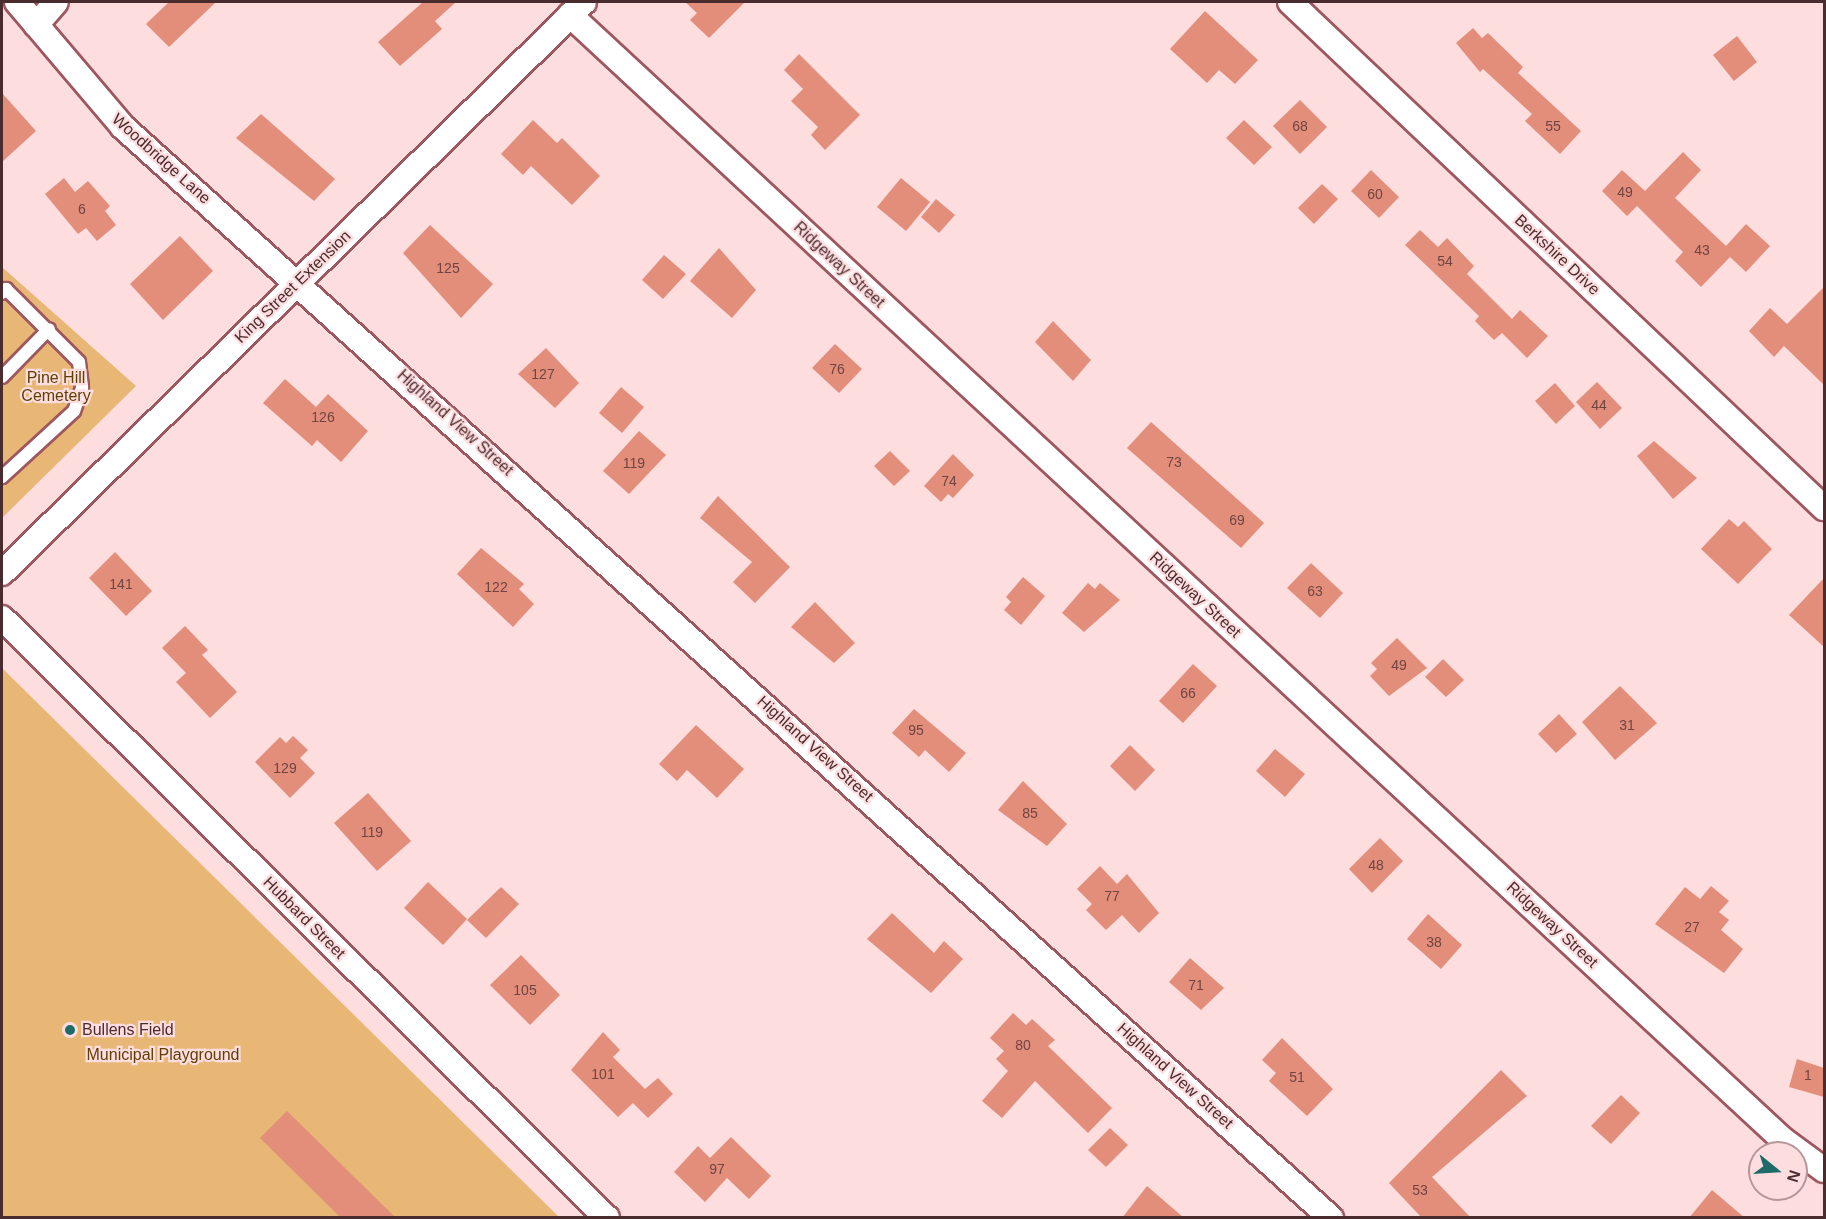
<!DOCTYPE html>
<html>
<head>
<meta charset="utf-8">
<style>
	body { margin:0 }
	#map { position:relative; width:1826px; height:1219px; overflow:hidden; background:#fedddf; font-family:Helvetica,sans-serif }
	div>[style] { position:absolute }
	.green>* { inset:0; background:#e8b775 }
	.building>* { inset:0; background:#e28e7b }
	.roads { filter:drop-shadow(2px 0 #9d575f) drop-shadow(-2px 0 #9d575f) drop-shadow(0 2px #9d575f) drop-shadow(0 -2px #9d575f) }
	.service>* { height:12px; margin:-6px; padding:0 6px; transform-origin:6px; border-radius:6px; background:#fff }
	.minor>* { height:24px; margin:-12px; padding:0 12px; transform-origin:12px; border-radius:12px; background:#fff }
	.dots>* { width:16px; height:16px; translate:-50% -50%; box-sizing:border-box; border:3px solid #fedddf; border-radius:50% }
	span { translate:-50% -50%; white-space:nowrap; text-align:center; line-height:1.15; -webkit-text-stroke:4.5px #fedddf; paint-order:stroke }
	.number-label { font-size:14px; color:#714441 }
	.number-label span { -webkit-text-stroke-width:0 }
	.street-label { font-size:16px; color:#4b2c2e }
	.park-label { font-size:16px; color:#613f04 }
	.poi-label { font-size:16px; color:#4b2c2e }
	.left { translate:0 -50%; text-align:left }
	.frame { position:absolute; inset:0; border:3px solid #4b2c2e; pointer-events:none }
	.north { position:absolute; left:1748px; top:1141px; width:60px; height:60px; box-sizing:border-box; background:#fedddf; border:2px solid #b69698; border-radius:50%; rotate:108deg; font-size:16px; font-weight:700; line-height:24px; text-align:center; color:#4b2c2e }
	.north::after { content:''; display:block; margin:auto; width:21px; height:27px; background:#1f6b6a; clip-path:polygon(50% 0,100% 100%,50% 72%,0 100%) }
</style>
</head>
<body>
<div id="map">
	<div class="green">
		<i style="clip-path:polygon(2px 267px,136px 386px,2px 518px)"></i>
		<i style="clip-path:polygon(2px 668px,559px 1217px,2px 1217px)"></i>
	</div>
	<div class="building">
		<i style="clip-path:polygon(169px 2px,216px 2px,169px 47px,146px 24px)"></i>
		<i style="clip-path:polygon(423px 2px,456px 2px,435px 21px,442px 29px,400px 66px,378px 42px)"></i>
		<i style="clip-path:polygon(685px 2px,745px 2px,709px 38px,690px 20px,697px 13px)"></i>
		<i style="clip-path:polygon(1205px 11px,1258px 60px,1235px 84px,1219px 70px,1207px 83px,1170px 49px)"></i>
		<i style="clip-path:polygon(1473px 28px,1482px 38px,1488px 33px,1523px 67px,1518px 73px,1581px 131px,1560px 154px,1525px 121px,1532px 114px,1483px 69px,1480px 72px,1456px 43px)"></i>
		<i style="clip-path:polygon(1737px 36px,1757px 62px,1734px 81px,1713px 55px)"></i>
		<i style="clip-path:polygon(799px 54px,860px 115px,825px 150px,811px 135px,818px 127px,791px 101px,803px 89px,784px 70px)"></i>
		<i style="clip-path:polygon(2px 93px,36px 131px,2px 162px)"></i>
		<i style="clip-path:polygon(1300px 100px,1327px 127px,1300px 154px,1273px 126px)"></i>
		<i style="clip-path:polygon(261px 114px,335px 179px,314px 201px,236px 138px)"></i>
		<i style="clip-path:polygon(533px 120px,557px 143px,562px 138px,600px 176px,572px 205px,531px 166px,523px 175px,501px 154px)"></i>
		<i style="clip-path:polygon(1244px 120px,1272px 147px,1254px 165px,1226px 138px)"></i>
		<i style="clip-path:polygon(1683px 152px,1701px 170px,1675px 198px,1726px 246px,1746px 224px,1770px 246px,1746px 272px,1730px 257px,1701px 287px,1675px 261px,1683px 252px,1637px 206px,1627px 216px,1602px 191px,1622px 170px,1645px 191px)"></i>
		<i style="clip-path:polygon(1371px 170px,1399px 197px,1379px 218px,1351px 191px)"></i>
		<i style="clip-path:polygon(64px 178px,75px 192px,88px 181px,110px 206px,105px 211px,116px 225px,97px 241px,86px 228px,78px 234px,45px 194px)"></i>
		<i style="clip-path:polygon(901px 178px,930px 202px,906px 231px,877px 207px)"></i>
		<i style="clip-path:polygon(1322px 184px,1338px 199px,1314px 224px,1298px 208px)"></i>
		<i style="clip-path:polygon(936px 199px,955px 215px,939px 233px,921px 217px)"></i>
		<i style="clip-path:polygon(430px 225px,493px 284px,461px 318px,403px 253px)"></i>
		<i style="clip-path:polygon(1420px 230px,1438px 247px,1447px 238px,1474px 266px,1467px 274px,1512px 319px,1520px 310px,1548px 336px,1527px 358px,1502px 333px,1494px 340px,1475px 321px,1479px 316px,1405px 245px)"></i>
		<i style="clip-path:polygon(180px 236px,213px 271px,163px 320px,130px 284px)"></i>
		<i style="clip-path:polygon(719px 248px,756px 290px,732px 318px,690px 281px)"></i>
		<i style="clip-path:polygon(664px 255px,686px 274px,663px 299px,642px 280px)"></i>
		<i style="clip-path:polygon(1824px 287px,1824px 385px,1784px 346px,1774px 357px,1749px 331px,1770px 308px,1787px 324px)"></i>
		<i style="clip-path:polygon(1053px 321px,1091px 360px,1073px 381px,1035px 342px)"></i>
		<i style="clip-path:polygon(835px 344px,862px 369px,839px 393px,812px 368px)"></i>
		<i style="clip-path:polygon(546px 348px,579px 383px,555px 408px,518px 374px)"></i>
		<i style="clip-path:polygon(285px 379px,316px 407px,328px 394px,368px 431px,341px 462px,317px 440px,312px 446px,263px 403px)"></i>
		<i style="clip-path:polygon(1597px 382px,1622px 408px,1600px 429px,1576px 402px)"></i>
		<i style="clip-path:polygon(1555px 383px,1575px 406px,1556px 424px,1535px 401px)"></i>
		<i style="clip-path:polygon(621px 387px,644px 407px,622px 433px,599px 413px)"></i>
		<i style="clip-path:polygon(1151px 422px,1264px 523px,1241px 548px,1127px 448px)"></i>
		<i style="clip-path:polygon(639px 431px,666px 455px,629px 494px,603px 471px)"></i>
		<i style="clip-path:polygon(1654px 441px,1697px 478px,1673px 499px,1637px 456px)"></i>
		<i style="clip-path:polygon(890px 451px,910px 471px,894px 486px,874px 466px)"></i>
		<i style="clip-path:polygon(953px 454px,974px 475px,953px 498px,948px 494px,941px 502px,924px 486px)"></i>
		<i style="clip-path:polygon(718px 496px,790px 567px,755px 603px,733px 582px,752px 562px,700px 518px)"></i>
		<i style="clip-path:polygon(1729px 519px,1738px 527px,1744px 521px,1772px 549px,1738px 584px,1701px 549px)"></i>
		<i style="clip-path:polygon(481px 548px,524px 584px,519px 589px,534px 604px,513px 627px,457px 574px)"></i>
		<i style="clip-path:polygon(115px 552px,152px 591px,126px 616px,89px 578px)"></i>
		<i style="clip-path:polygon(1311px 563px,1343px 593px,1320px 618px,1287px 588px)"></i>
		<i style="clip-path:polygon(1023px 577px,1045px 596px,1021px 625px,1004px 610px,1011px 602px,1006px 597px)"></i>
		<i style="clip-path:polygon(1824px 578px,1824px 647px,1789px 615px)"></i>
		<i style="clip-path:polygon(1088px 583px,1095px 589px,1100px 583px,1120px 600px,1084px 632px,1062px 613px)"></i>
		<i style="clip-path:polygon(815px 602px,855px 643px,834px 663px,791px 627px)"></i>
		<i style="clip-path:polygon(185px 626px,208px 650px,202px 655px,237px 692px,210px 718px,176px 682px,186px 673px,162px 648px)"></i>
		<i style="clip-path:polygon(1397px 638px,1427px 668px,1389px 696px,1370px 676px,1377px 669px,1371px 663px)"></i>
		<i style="clip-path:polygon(1443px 659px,1464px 680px,1446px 697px,1425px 677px)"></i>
		<i style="clip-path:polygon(1193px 664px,1217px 686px,1183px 723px,1159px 701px)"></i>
		<i style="clip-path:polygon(1620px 686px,1657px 723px,1615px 760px,1582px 722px)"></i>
		<i style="clip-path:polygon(914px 709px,966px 753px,949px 772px,925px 750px,919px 757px,892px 733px)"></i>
		<i style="clip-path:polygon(1559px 714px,1577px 734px,1556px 753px,1538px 734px)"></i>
		<i style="clip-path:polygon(696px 725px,744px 769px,717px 798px,687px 770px,677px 781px,659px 764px)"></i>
		<i style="clip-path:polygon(293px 736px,308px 750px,300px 758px,315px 773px,290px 798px,255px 762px,280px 737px,286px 743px)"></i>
		<i style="clip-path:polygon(1130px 745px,1155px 770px,1135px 791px,1110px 766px)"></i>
		<i style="clip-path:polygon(1275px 749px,1305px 774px,1285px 797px,1256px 771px)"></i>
		<i style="clip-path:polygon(1023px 781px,1067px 824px,1047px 846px,998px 810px)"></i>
		<i style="clip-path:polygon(368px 793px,411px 841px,377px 871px,334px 823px)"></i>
		<i style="clip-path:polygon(1380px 838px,1403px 861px,1372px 893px,1349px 869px)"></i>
		<i style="clip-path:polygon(1100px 866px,1117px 884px,1127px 874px,1159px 913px,1139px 933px,1122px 915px,1106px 930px,1086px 910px,1092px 904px,1077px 889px)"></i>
		<i style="clip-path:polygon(428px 882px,467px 919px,443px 945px,404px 908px)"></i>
		<i style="clip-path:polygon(1711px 886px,1729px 901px,1719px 912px,1729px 920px,1721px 930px,1743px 949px,1724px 973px,1655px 924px,1685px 887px,1700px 899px)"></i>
		<i style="clip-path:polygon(501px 887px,519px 904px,486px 938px,467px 920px)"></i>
		<i style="clip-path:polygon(892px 913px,934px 953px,944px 941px,963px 959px,931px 993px,867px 939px)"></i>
		<i style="clip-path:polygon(1428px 914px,1462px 945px,1441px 969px,1407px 939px)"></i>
		<i style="clip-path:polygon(521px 955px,560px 995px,530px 1025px,490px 985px)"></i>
		<i style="clip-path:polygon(1190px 958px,1224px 988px,1201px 1010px,1169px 982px)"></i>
		<i style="clip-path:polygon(1013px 1013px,1026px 1025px,1032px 1019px,1055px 1040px,1048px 1046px,1112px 1108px,1088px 1133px,1035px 1081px,1002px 1118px,982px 1101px,1008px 1071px,996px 1059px,1004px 1051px,990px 1038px)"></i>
		<i style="clip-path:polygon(603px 1032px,620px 1050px,613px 1057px,645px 1089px,658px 1078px,673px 1094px,648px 1118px,633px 1103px,618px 1117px,571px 1070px)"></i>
		<i style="clip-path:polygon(1282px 1038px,1333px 1089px,1307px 1116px,1269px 1081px,1276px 1073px,1262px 1060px)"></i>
		<i style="clip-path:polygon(1797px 1059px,1824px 1068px,1824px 1097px,1789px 1087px)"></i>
		<i style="clip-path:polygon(1501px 1070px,1527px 1096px,1432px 1177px,1471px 1218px,1422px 1218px,1389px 1183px)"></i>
		<i style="clip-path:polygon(1621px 1095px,1640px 1113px,1611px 1144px,1591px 1126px)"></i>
		<i style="clip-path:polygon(287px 1111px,396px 1218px,341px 1218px,260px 1138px)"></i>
		<i style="clip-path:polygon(1110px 1128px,1128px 1145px,1106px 1167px,1088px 1150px)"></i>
		<i style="clip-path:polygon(731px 1137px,771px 1176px,749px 1199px,727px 1178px,705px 1202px,674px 1172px,698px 1146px,710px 1158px)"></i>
		<i style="clip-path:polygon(1147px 1186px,1184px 1218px,1122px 1218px)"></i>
		<i style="clip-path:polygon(1712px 1190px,1745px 1218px,1689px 1218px)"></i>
	</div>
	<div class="roads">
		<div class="service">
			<i style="left:2px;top:293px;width:6px;rotate:-45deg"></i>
			<i style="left:6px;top:289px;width:103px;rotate:45deg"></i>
			<i style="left:79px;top:362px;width:26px;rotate:83deg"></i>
			<i style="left:82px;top:388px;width:24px;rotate:109deg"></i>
			<i style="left:74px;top:411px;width:98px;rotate:137.5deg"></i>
			<i style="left:2px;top:377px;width:67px;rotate:-45.6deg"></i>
		</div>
		<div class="minor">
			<i style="left:17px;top:2px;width:164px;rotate:49.7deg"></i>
			<i style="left:123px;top:127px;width:1628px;rotate:42.09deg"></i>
			<i style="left:1290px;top:2px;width:736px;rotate:43.46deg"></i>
			<i style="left:570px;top:15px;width:1653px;rotate:42.84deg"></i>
			<i style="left:1782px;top:1139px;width:52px;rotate:36.4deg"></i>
			<i style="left:36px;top:25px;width:30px;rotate:-49deg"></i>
			<i style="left:2px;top:573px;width:815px;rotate:-44.45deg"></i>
			<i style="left:2px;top:618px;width:852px;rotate:44.76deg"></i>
		</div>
	</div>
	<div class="dots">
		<i style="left:70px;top:1030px;background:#1f6b6a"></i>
	</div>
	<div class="number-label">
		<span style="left:1300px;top:126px">68</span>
		<span style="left:1553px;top:126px">55</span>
		<span style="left:1625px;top:192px">49</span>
		<span style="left:1375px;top:194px">60</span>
		<span style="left:82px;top:209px">6</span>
		<span style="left:1702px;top:250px">43</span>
		<span style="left:1445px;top:261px">54</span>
		<span style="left:448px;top:268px">125</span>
		<span style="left:837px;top:369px">76</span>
		<span style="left:543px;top:374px">127</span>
		<span style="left:1599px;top:405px">44</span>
		<span style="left:323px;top:417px">126</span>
		<span style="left:1174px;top:462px">73</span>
		<span style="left:634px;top:463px">119</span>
		<span style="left:949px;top:481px">74</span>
		<span style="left:1237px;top:520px">69</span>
		<span style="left:121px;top:584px">141</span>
		<span style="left:496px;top:587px">122</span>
		<span style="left:1315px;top:591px">63</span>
		<span style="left:1399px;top:665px">49</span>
		<span style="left:1188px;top:693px">66</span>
		<span style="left:1627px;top:725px">31</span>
		<span style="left:916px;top:730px">95</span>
		<span style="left:285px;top:768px">129</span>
		<span style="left:1030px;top:813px">85</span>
		<span style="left:372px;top:832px">119</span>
		<span style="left:1376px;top:865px">48</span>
		<span style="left:1112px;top:896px">77</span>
		<span style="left:1692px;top:927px">27</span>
		<span style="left:1434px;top:942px">38</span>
		<span style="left:1196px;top:985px">71</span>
		<span style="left:525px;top:990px">105</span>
		<span style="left:1023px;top:1045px">80</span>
		<span style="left:603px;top:1074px">101</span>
		<span style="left:1808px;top:1075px">1</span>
		<span style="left:1297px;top:1077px">51</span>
		<span style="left:717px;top:1169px">97</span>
		<span style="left:1420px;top:1190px">53</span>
	</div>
	<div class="street-label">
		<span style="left:161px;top:159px;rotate:42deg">Woodbridge Lane</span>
		<span style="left:1557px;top:255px;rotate:43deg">Berkshire Drive</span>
		<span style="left:839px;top:265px;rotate:43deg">Ridgeway Street</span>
		<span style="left:293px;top:287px;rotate:-44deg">King Street Extension</span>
		<span style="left:455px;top:423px;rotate:42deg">Highland View Street</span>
		<span style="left:1195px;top:595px;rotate:43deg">Ridgeway Street</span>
		<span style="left:815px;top:749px;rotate:42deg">Highland View Street</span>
		<span style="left:304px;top:918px;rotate:45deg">Hubbard Street</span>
		<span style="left:1552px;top:925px;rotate:43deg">Ridgeway Street</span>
		<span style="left:1175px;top:1076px;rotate:42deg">Highland View Street</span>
	</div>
	<div class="park-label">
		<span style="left:56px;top:387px">Pine Hill<br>Cemetery</span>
		<span style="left:163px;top:1055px">Municipal Playground</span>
	</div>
	<div class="poi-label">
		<span class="left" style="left:82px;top:1030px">Bullens Field</span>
	</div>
	<div class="frame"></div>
	<div class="north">N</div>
</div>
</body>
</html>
